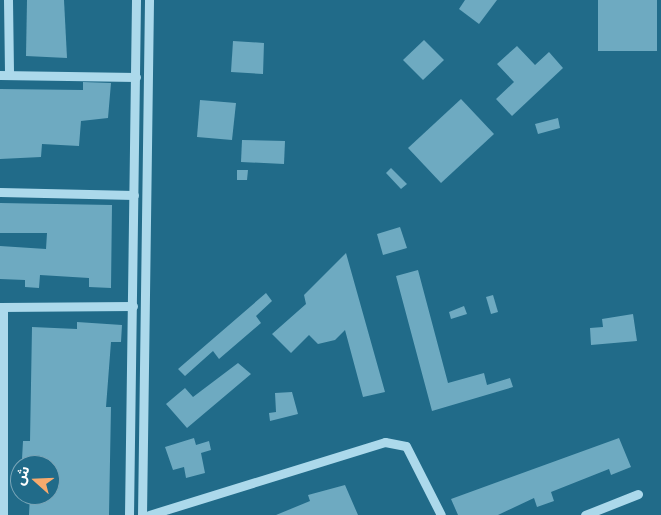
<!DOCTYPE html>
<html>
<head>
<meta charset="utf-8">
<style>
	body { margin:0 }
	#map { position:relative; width:661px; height:515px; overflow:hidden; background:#216b89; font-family:"DM Sans","Noto Sans Arabic",sans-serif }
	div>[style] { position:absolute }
	.building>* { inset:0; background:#6eaac1 }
	.minor>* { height:9px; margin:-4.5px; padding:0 4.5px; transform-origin:4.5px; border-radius:4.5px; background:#acd9eb }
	span { translate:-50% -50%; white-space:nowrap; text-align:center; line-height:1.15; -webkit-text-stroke:5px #216b89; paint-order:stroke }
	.north { position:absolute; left:10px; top:455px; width:50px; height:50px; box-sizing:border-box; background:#216b89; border:1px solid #7aa6b8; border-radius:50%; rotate:290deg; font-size:14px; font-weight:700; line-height:20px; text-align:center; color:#fff }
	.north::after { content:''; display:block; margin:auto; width:18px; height:22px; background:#f8aa6d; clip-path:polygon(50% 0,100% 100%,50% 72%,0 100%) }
</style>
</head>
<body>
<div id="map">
	<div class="building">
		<i style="clip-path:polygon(27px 0,64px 0,67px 58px,26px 56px)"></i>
		<i style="clip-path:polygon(465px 0,497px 0,479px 24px,459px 9px)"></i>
		<i style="clip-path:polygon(598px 0,657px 0,657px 51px,598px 51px)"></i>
		<i style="clip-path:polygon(424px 40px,444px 60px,423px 80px,403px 60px)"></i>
		<i style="clip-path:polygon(233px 41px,264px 43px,263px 74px,231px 72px)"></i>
		<i style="clip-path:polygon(517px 46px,535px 65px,549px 52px,563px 68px,512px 116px,496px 99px,514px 82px,497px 64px)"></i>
		<i style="clip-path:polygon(83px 82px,111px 83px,108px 118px,81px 121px,79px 146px,42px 144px,41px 157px,0 159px,0 89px,83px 90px)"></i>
		<i style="clip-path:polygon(461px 99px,494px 134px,441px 183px,408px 148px)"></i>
		<i style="clip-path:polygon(200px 100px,236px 103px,232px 140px,197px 137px)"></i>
		<i style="clip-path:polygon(558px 118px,560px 128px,538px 134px,535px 124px)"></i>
		<i style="clip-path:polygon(242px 140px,285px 141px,284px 164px,241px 162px)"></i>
		<i style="clip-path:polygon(391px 168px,407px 184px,401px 189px,386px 173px)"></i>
		<i style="clip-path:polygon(237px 170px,248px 170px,247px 180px,237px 180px)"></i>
		<i style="clip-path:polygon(0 203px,112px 205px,111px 288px,89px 287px,89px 278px,40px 275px,39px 288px,25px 287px,25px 280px,0 279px,0 246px,46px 249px,47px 233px,0 233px)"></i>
		<i style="clip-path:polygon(400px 227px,407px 248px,383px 255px,377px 234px)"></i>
		<i style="clip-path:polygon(346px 253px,385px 392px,363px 397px,345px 330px,335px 340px,318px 344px,309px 335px,291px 353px,272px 334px,306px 304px,304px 295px)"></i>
		<i style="clip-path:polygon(418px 270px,448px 383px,484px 373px,487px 385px,510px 378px,513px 387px,432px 411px,396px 276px)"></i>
		<i style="clip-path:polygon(266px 293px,272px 301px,256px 316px,261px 323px,219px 359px,213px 351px,185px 376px,178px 369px)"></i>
		<i style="clip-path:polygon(493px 295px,498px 312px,491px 314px,486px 297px)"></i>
		<i style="clip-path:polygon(464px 306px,467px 314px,451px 319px,449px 312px)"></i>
		<i style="clip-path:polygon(633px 314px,637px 341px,591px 345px,590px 328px,603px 327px,602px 319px)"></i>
		<i style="clip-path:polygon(77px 322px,122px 325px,121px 342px,111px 342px,106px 407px,111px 407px,109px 515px,29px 515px,30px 495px,50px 495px,50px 465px,33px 465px,34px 460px,22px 459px,23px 441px,30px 441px,32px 327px,77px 329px)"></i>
		<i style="clip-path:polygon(238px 363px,251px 374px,187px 428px,166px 404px,185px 388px,193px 397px)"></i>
		<i style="clip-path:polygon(292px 392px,298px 414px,270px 421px,269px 413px,276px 412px,275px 393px)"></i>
		<i style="clip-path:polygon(194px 438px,196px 445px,209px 441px,211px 450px,201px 453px,205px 473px,186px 478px,184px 467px,173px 470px,165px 447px)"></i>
		<i style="clip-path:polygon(619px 438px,631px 467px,611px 475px,609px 469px,551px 492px,554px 501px,537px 507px,534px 498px,498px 515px,458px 515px,451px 499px)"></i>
		<i style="clip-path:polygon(345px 485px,358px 515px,276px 515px,310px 501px,308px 495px)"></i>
	</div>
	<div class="minor">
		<i style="left:8px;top:0;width:75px;rotate:89.2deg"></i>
		<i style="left:0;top:75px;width:136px;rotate:0.8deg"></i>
		<i style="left:0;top:192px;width:134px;rotate:1.3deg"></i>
		<i style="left:0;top:307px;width:133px;rotate:-0.4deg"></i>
		<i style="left:3px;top:515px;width:207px;rotate:-90deg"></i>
		<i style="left:129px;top:515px;width:515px;rotate:-89.22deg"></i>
		<i style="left:142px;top:515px;width:515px;rotate:-89.22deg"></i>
		<i style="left:149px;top:515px;width:247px;rotate:-17.2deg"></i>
		<i style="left:385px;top:442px;width:21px;rotate:11deg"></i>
		<i style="left:406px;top:446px;width:77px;rotate:63.1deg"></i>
		<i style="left:585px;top:515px;width:57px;rotate:-21.6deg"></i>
	</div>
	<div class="north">ش</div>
</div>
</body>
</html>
